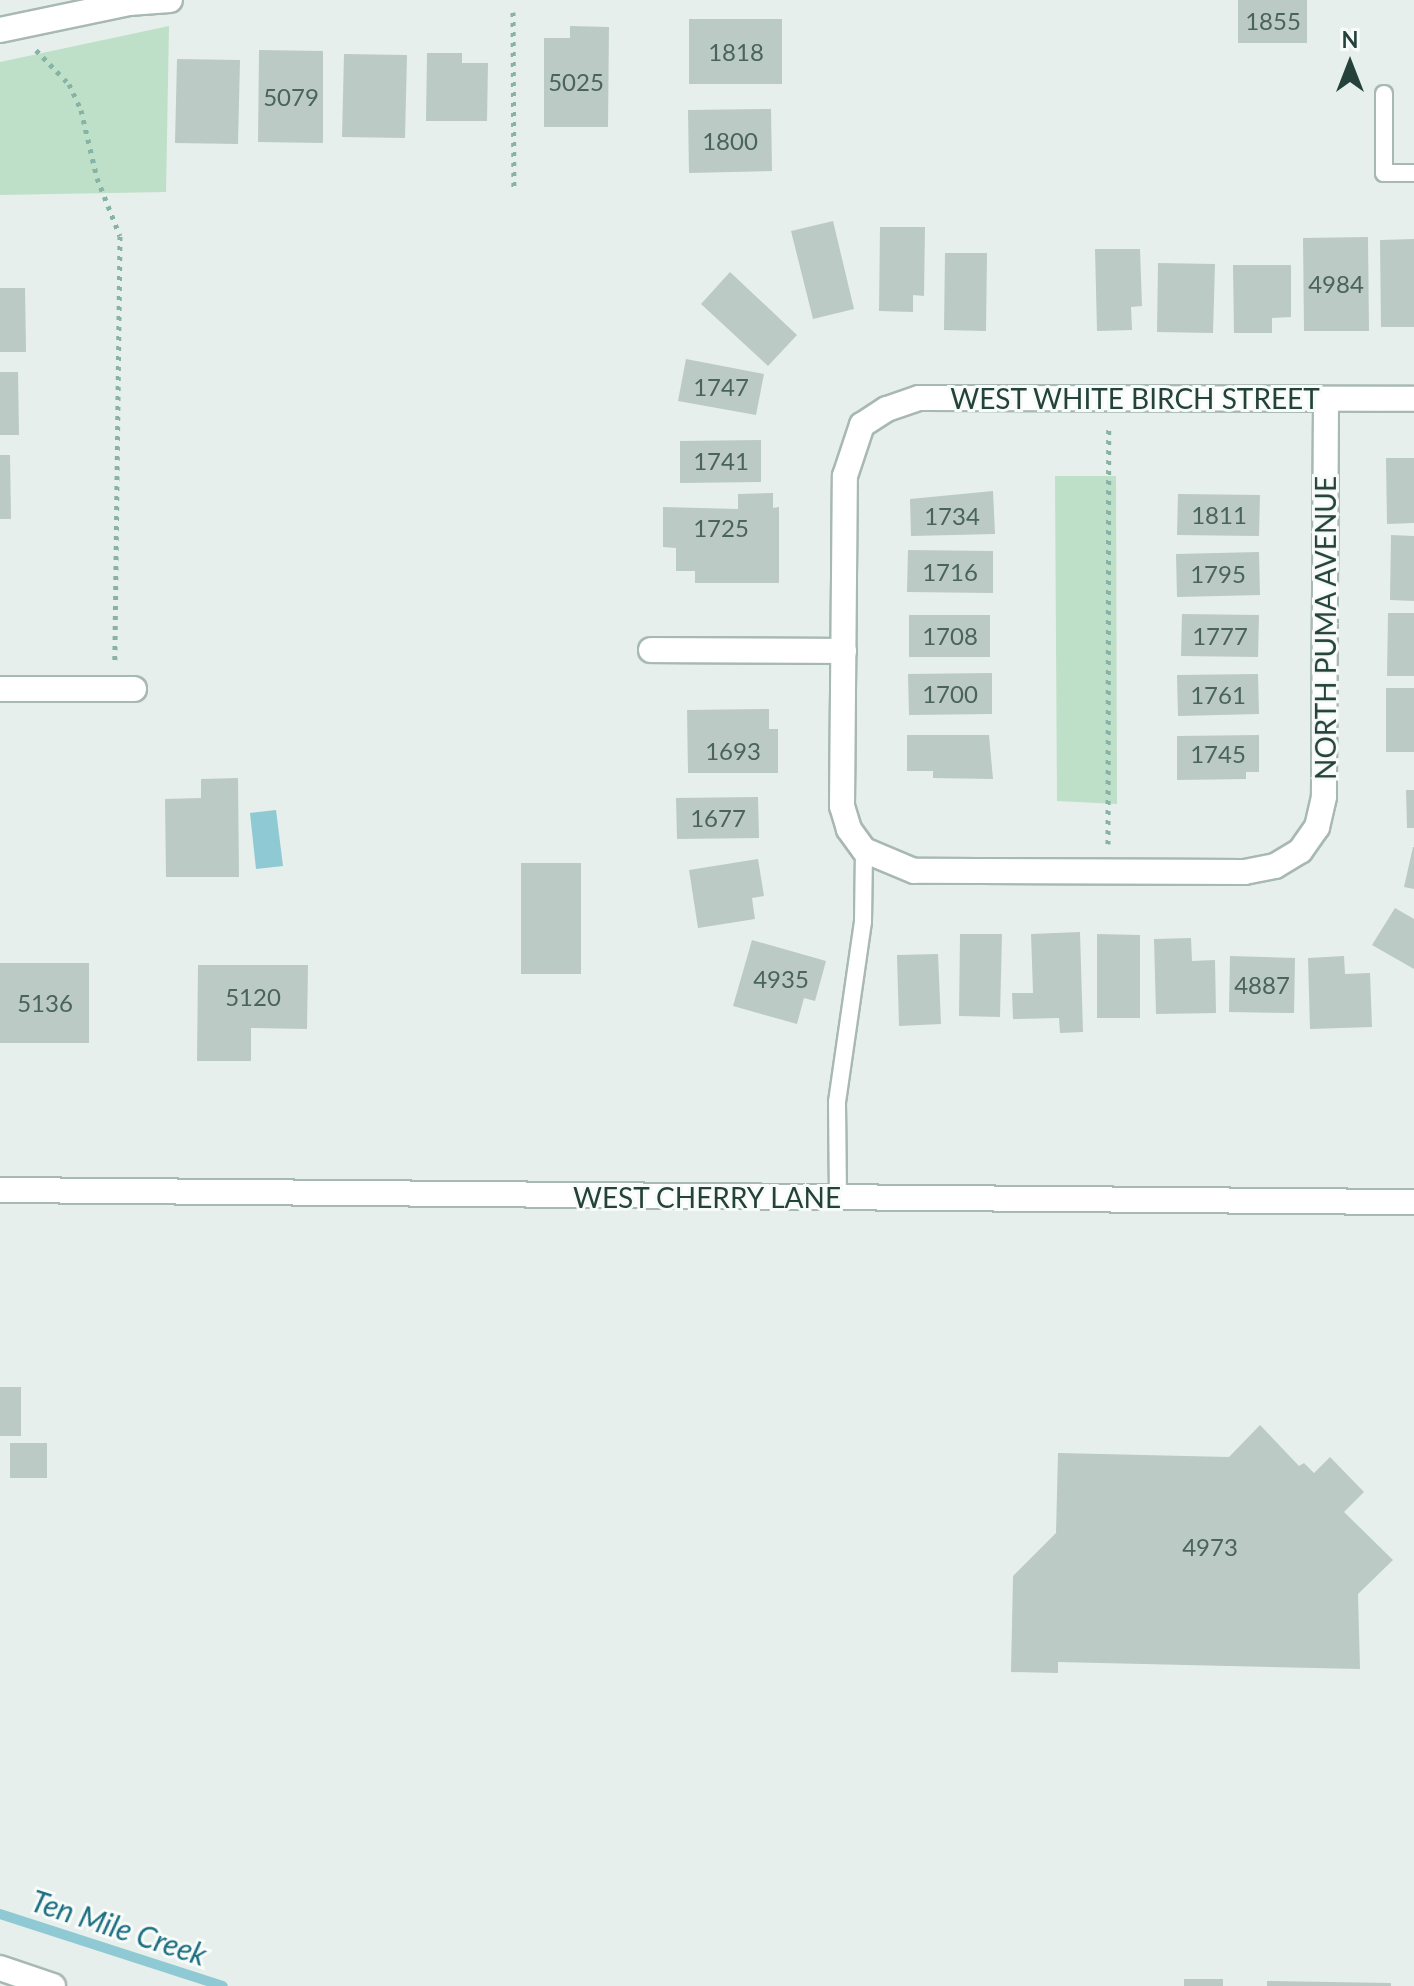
<!DOCTYPE html>
<html>
<head>
<meta charset="utf-8">
<style>
	body { margin:0 }
	#map { position:relative; width:1414px; height:1986px; overflow:hidden; background:#e6efeb; font-family:Lato,sans-serif }
	div>[style] { position:absolute }
	.green>* { inset:0; background:#bfe0c8 }
	.water>* { inset:0; background:#8ec9d4 }
	.stream>* { height:10px; margin:-5px; padding:0 5px; transform-origin:5px; border-radius:5px; background:#8ec9d4 }
	.building>* { inset:0; background:#bbcac4 }
	.path>* { height:5px; margin-top:-2.5px; transform-origin:0; background:repeating-linear-gradient(90deg,#86b3a5 0 4px,transparent 0 10px) }
	.roads { filter:drop-shadow(2px 0 #a8b8b2) drop-shadow(-2px 0 #a8b8b2) drop-shadow(0 2px #a8b8b2) drop-shadow(0 -2px #a8b8b2) }
	.lane>* { height:16px; margin:-8px; padding:0 8px; transform-origin:8px; border-radius:8px; background:#fff }
	.street>* { height:24px; margin:-12px; padding:0 12px; transform-origin:12px; border-radius:12px; background:#fff }
	.secondary>* { height:24px; margin:-12px; padding:0 12px; transform-origin:12px; border-radius:12px; background:#fff }
	span { translate:-50% -50%; white-space:nowrap; text-align:center; line-height:1.15; -webkit-text-stroke:6px #f7fbf9; paint-order:stroke }
	.number-label { font-size:24px; color:#4a645c }
	.number-label span { -webkit-text-stroke-width:0 }
	.street-label { font-size:28px; color:#24423a }
	.water-label { font-size:30px; color:#1c6f80; font-style:italic }
	.north { position:absolute; left:1310px; top:24px; width:80px; height:80px; -webkit-text-stroke:6px #f7fbf9; paint-order:stroke; rotate:0deg; font-size:22px; font-weight:700; line-height:32px; text-align:center; color:#24423a }
	.north::after { content:''; display:block; margin:auto; width:28px; height:36px; background:#24423a; clip-path:polygon(50% 0,100% 100%,50% 72%,0 100%) }
</style>
</head>
<body>
<div id="map">
	<div class="green">
		<i style="clip-path:polygon(169px 26px,166px 192px,0 195px,0 62px)"></i>
		<i style="clip-path:polygon(1055px 476px,1116px 476px,1117px 804px,1057px 801px)"></i>
	</div>
	<div class="water">
		<i style="clip-path:polygon(276px 810px,283px 866px,256px 869px,250px 813px)"></i>
	</div>
	<div class="stream">
		<i style="left:0;top:1914px;width:234px;rotate:17.9deg"></i>
	</div>
	<div class="building">
		<i style="clip-path:polygon(1238px 0,1307px 0,1307px 43px,1238px 43px)"></i>
		<i style="clip-path:polygon(689px 19px,782px 19px,782px 84px,689px 84px)"></i>
		<i style="clip-path:polygon(570px 26px,609px 27px,608px 127px,544px 127px,544px 38px,570px 38px)"></i>
		<i style="clip-path:polygon(259px 50px,323px 51px,323px 143px,258px 142px)"></i>
		<i style="clip-path:polygon(427px 53px,462px 53px,462px 63px,488px 63px,487px 121px,426px 121px)"></i>
		<i style="clip-path:polygon(344px 54px,407px 55px,405px 138px,342px 137px)"></i>
		<i style="clip-path:polygon(177px 59px,240px 60px,238px 144px,175px 143px)"></i>
		<i style="clip-path:polygon(771px 109px,772px 171px,689px 173px,688px 110px)"></i>
		<i style="clip-path:polygon(833px 221px,854px 309px,813px 319px,791px 231px)"></i>
		<i style="clip-path:polygon(880px 227px,925px 227px,924px 296px,913px 295px,913px 312px,879px 311px)"></i>
		<i style="clip-path:polygon(1368px 237px,1369px 331px,1304px 331px,1303px 238px)"></i>
		<i style="clip-path:polygon(1414px 239px,1414px 327px,1381px 327px,1380px 240px)"></i>
		<i style="clip-path:polygon(1095px 249px,1140px 249px,1142px 306px,1131px 307px,1132px 330px,1097px 331px)"></i>
		<i style="clip-path:polygon(945px 253px,987px 253px,986px 331px,944px 330px)"></i>
		<i style="clip-path:polygon(1158px 263px,1215px 264px,1213px 333px,1157px 332px)"></i>
		<i style="clip-path:polygon(1233px 265px,1291px 265px,1291px 317px,1272px 318px,1272px 333px,1234px 333px)"></i>
		<i style="clip-path:polygon(730px 272px,797px 335px,768px 366px,701px 304px)"></i>
		<i style="clip-path:polygon(0 288px,25px 288px,26px 352px,0 352px)"></i>
		<i style="clip-path:polygon(686px 359px,764px 374px,756px 415px,678px 401px)"></i>
		<i style="clip-path:polygon(0 372px,18px 372px,19px 435px,0 435px)"></i>
		<i style="clip-path:polygon(761px 440px,761px 482px,680px 483px,680px 441px)"></i>
		<i style="clip-path:polygon(0 455px,10px 455px,11px 519px,0 519px)"></i>
		<i style="clip-path:polygon(1386px 458px,1414px 458px,1414px 523px,1387px 524px)"></i>
		<i style="clip-path:polygon(993px 491px,995px 534px,911px 536px,910px 499px)"></i>
		<i style="clip-path:polygon(773px 493px,773px 508px,779px 507px,779px 583px,695px 583px,695px 571px,676px 571px,676px 548px,663px 547px,663px 507px,738px 509px,738px 494px)"></i>
		<i style="clip-path:polygon(1178px 494px,1260px 495px,1259px 536px,1177px 535px)"></i>
		<i style="clip-path:polygon(1391px 535px,1414px 536px,1414px 601px,1390px 600px)"></i>
		<i style="clip-path:polygon(908px 550px,993px 551px,993px 593px,907px 592px)"></i>
		<i style="clip-path:polygon(1259px 552px,1260px 595px,1177px 597px,1176px 554px)"></i>
		<i style="clip-path:polygon(1388px 613px,1414px 613px,1414px 676px,1387px 676px)"></i>
		<i style="clip-path:polygon(1182px 614px,1259px 615px,1258px 657px,1181px 656px)"></i>
		<i style="clip-path:polygon(909px 615px,990px 615px,990px 657px,909px 657px)"></i>
		<i style="clip-path:polygon(992px 673px,992px 714px,909px 715px,908px 674px)"></i>
		<i style="clip-path:polygon(1258px 674px,1259px 714px,1178px 716px,1177px 675px)"></i>
		<i style="clip-path:polygon(1386px 688px,1414px 688px,1414px 752px,1386px 752px)"></i>
		<i style="clip-path:polygon(769px 709px,769px 729px,778px 729px,778px 773px,688px 773px,687px 710px)"></i>
		<i style="clip-path:polygon(907px 735px,989px 735px,993px 779px,933px 778px,933px 771px,907px 771px)"></i>
		<i style="clip-path:polygon(1259px 735px,1259px 772px,1246px 772px,1246px 779px,1177px 780px,1177px 736px)"></i>
		<i style="clip-path:polygon(238px 778px,239px 877px,166px 877px,165px 799px,201px 798px,201px 779px)"></i>
		<i style="clip-path:polygon(1406px 790px,1414px 790px,1414px 828px,1407px 828px)"></i>
		<i style="clip-path:polygon(758px 797px,759px 838px,677px 839px,676px 798px)"></i>
		<i style="clip-path:polygon(1413px 847px,1414px 847px,1414px 889px,1404px 887px)"></i>
		<i style="clip-path:polygon(758px 859px,764px 896px,752px 898px,755px 919px,698px 928px,689px 870px)"></i>
		<i style="clip-path:polygon(521px 863px,581px 863px,581px 974px,521px 974px)"></i>
		<i style="clip-path:polygon(1395px 908px,1414px 919px,1414px 969px,1372px 945px)"></i>
		<i style="clip-path:polygon(1080px 932px,1083px 1032px,1060px 1033px,1059px 1018px,1013px 1019px,1012px 993px,1033px 993px,1031px 934px)"></i>
		<i style="clip-path:polygon(960px 934px,1002px 934px,1000px 1017px,959px 1016px)"></i>
		<i style="clip-path:polygon(1097px 934px,1140px 935px,1140px 1018px,1097px 1018px)"></i>
		<i style="clip-path:polygon(1191px 938px,1192px 961px,1215px 960px,1216px 1013px,1156px 1014px,1154px 939px)"></i>
		<i style="clip-path:polygon(752px 940px,826px 961px,815px 1001px,804px 998px,797px 1024px,733px 1006px)"></i>
		<i style="clip-path:polygon(938px 954px,941px 1024px,899px 1026px,897px 955px)"></i>
		<i style="clip-path:polygon(1230px 956px,1295px 958px,1294px 1013px,1229px 1012px)"></i>
		<i style="clip-path:polygon(1344px 956px,1345px 974px,1370px 973px,1372px 1027px,1310px 1029px,1308px 958px)"></i>
		<i style="clip-path:polygon(0 963px,89px 963px,89px 1043px,0 1043px)"></i>
		<i style="clip-path:polygon(198px 965px,308px 965px,307px 1029px,251px 1028px,251px 1061px,197px 1061px)"></i>
		<i style="clip-path:polygon(0 1387px,21px 1387px,21px 1436px,0 1436px)"></i>
		<i style="clip-path:polygon(1260px 1425px,1299px 1466px,1304px 1463px,1314px 1473px,1330px 1457px,1364px 1492px,1344px 1512px,1393px 1560px,1358px 1594px,1360px 1669px,1058px 1662px,1058px 1673px,1011px 1672px,1013px 1576px,1056px 1533px,1058px 1453px,1229px 1457px)"></i>
		<i style="clip-path:polygon(10px 1443px,47px 1443px,47px 1478px,10px 1478px)"></i>
		<i style="clip-path:polygon(1184px 1979px,1223px 1979px,1223px 1986px,1184px 1986px)"></i>
		<i style="clip-path:polygon(1267px 1981px,1391px 1983px,1391px 1986px,1267px 1986px)"></i>
	</div>
	<div class="path">
		<i style="left:513px;top:12px;width:179px;rotate:89.7deg"></i>
		<i style="left:36px;top:50px;width:47px;rotate:45.9deg"></i>
		<i style="left:69px;top:84px;width:29px;rotate:65deg"></i>
		<i style="left:81px;top:110px;width:70px;rotate:76.8deg"></i>
		<i style="left:97px;top:178px;width:62px;rotate:68.4deg"></i>
		<i style="left:120px;top:236px;width:425px;rotate:90.7deg"></i>
		<i style="left:1108px;top:844px;width:417px;rotate:-89.9deg"></i>
	</div>
	<div class="roads">
		<div class="lane">
			<i style="left:1384px;top:94px;width:79px;rotate:90deg"></i>
			<i style="left:1384px;top:173px;width:30px"></i>
			<i style="left:838px;top:1198px;width:96px;rotate:-90.6deg"></i>
			<i style="left:837px;top:1102px;width:182px;rotate:-81.8deg"></i>
			<i style="left:863px;top:922px;width:72px;rotate:-89.2deg"></i>
		</div>
		<div class="street">
			<i style="left:0;top:30px;width:132px;rotate:-11.8deg"></i>
			<i style="left:129px;top:3px;width:41px;rotate:-4.2deg"></i>
			<i style="left:1326px;top:399px;width:398px;rotate:90.3deg"></i>
			<i style="left:1324px;top:797px;width:31px;rotate:103deg"></i>
			<i style="left:1317px;top:827px;width:29px;rotate:125deg"></i>
			<i style="left:1300px;top:851px;width:29px;rotate:149deg"></i>
			<i style="left:1275px;top:866px;width:31px;rotate:169deg"></i>
			<i style="left:1245px;top:872px;width:331px;rotate:-179.8deg"></i>
			<i style="left:914px;top:871px;width:54px;rotate:-157.2deg"></i>
			<i style="left:864px;top:850px;width:26px;rotate:-126deg"></i>
			<i style="left:849px;top:829px;width:24px;rotate:-107deg"></i>
			<i style="left:842px;top:806px;width:330px;rotate:-89.5deg"></i>
			<i style="left:845px;top:476px;width:54px;rotate:-71.6deg"></i>
			<i style="left:862px;top:425px;width:30px;rotate:-33deg"></i>
			<i style="left:887px;top:409px;width:34px;rotate:-19deg"></i>
			<i style="left:919px;top:398px;width:495px;rotate:0.1deg"></i>
			<i style="left:651px;top:650px;width:193px;rotate:0.3deg"></i>
			<i style="left:0;top:689px;width:134px"></i>
			<i style="left:0;top:1968px;width:56px;rotate:18.8deg"></i>
		</div>
		<div class="secondary">
			<i style="left:0;top:1190px;width:1414px;rotate:0.49deg"></i>
		</div>
	</div>
	<div class="number-label">
		<span style="left:1273px;top:21px">1855</span>
		<span style="left:736px;top:52px">1818</span>
		<span style="left:576px;top:82px">5025</span>
		<span style="left:291px;top:97px">5079</span>
		<span style="left:730px;top:141px">1800</span>
		<span style="left:1336px;top:284px">4984</span>
		<span style="left:721px;top:387px">1747</span>
		<span style="left:721px;top:461px">1741</span>
		<span style="left:1219px;top:515px">1811</span>
		<span style="left:952px;top:516px">1734</span>
		<span style="left:721px;top:528px">1725</span>
		<span style="left:950px;top:572px">1716</span>
		<span style="left:1218px;top:574px">1795</span>
		<span style="left:950px;top:636px">1708</span>
		<span style="left:1220px;top:636px">1777</span>
		<span style="left:950px;top:694px">1700</span>
		<span style="left:1218px;top:695px">1761</span>
		<span style="left:733px;top:751px">1693</span>
		<span style="left:1218px;top:754px">1745</span>
		<span style="left:718px;top:818px">1677</span>
		<span style="left:781px;top:979px">4935</span>
		<span style="left:1262px;top:985px">4887</span>
		<span style="left:253px;top:997px">5120</span>
		<span style="left:45px;top:1003px">5136</span>
		<span style="left:1210px;top:1547px">4973</span>
	</div>
	<div class="street-label">
		<span style="left:1135px;top:398px">WEST WHITE BIRCH STREET</span>
		<span style="left:1325px;top:628px;rotate:-90deg">NORTH PUMA AVENUE</span>
		<span style="left:707px;top:1197px">WEST CHERRY LANE</span>
	</div>
	<div class="water-label">
		<span style="left:119px;top:1927px;rotate:18deg">Ten Mile Creek</span>
	</div>
	<div class="north">N</div>
</div>
</body>
</html>
